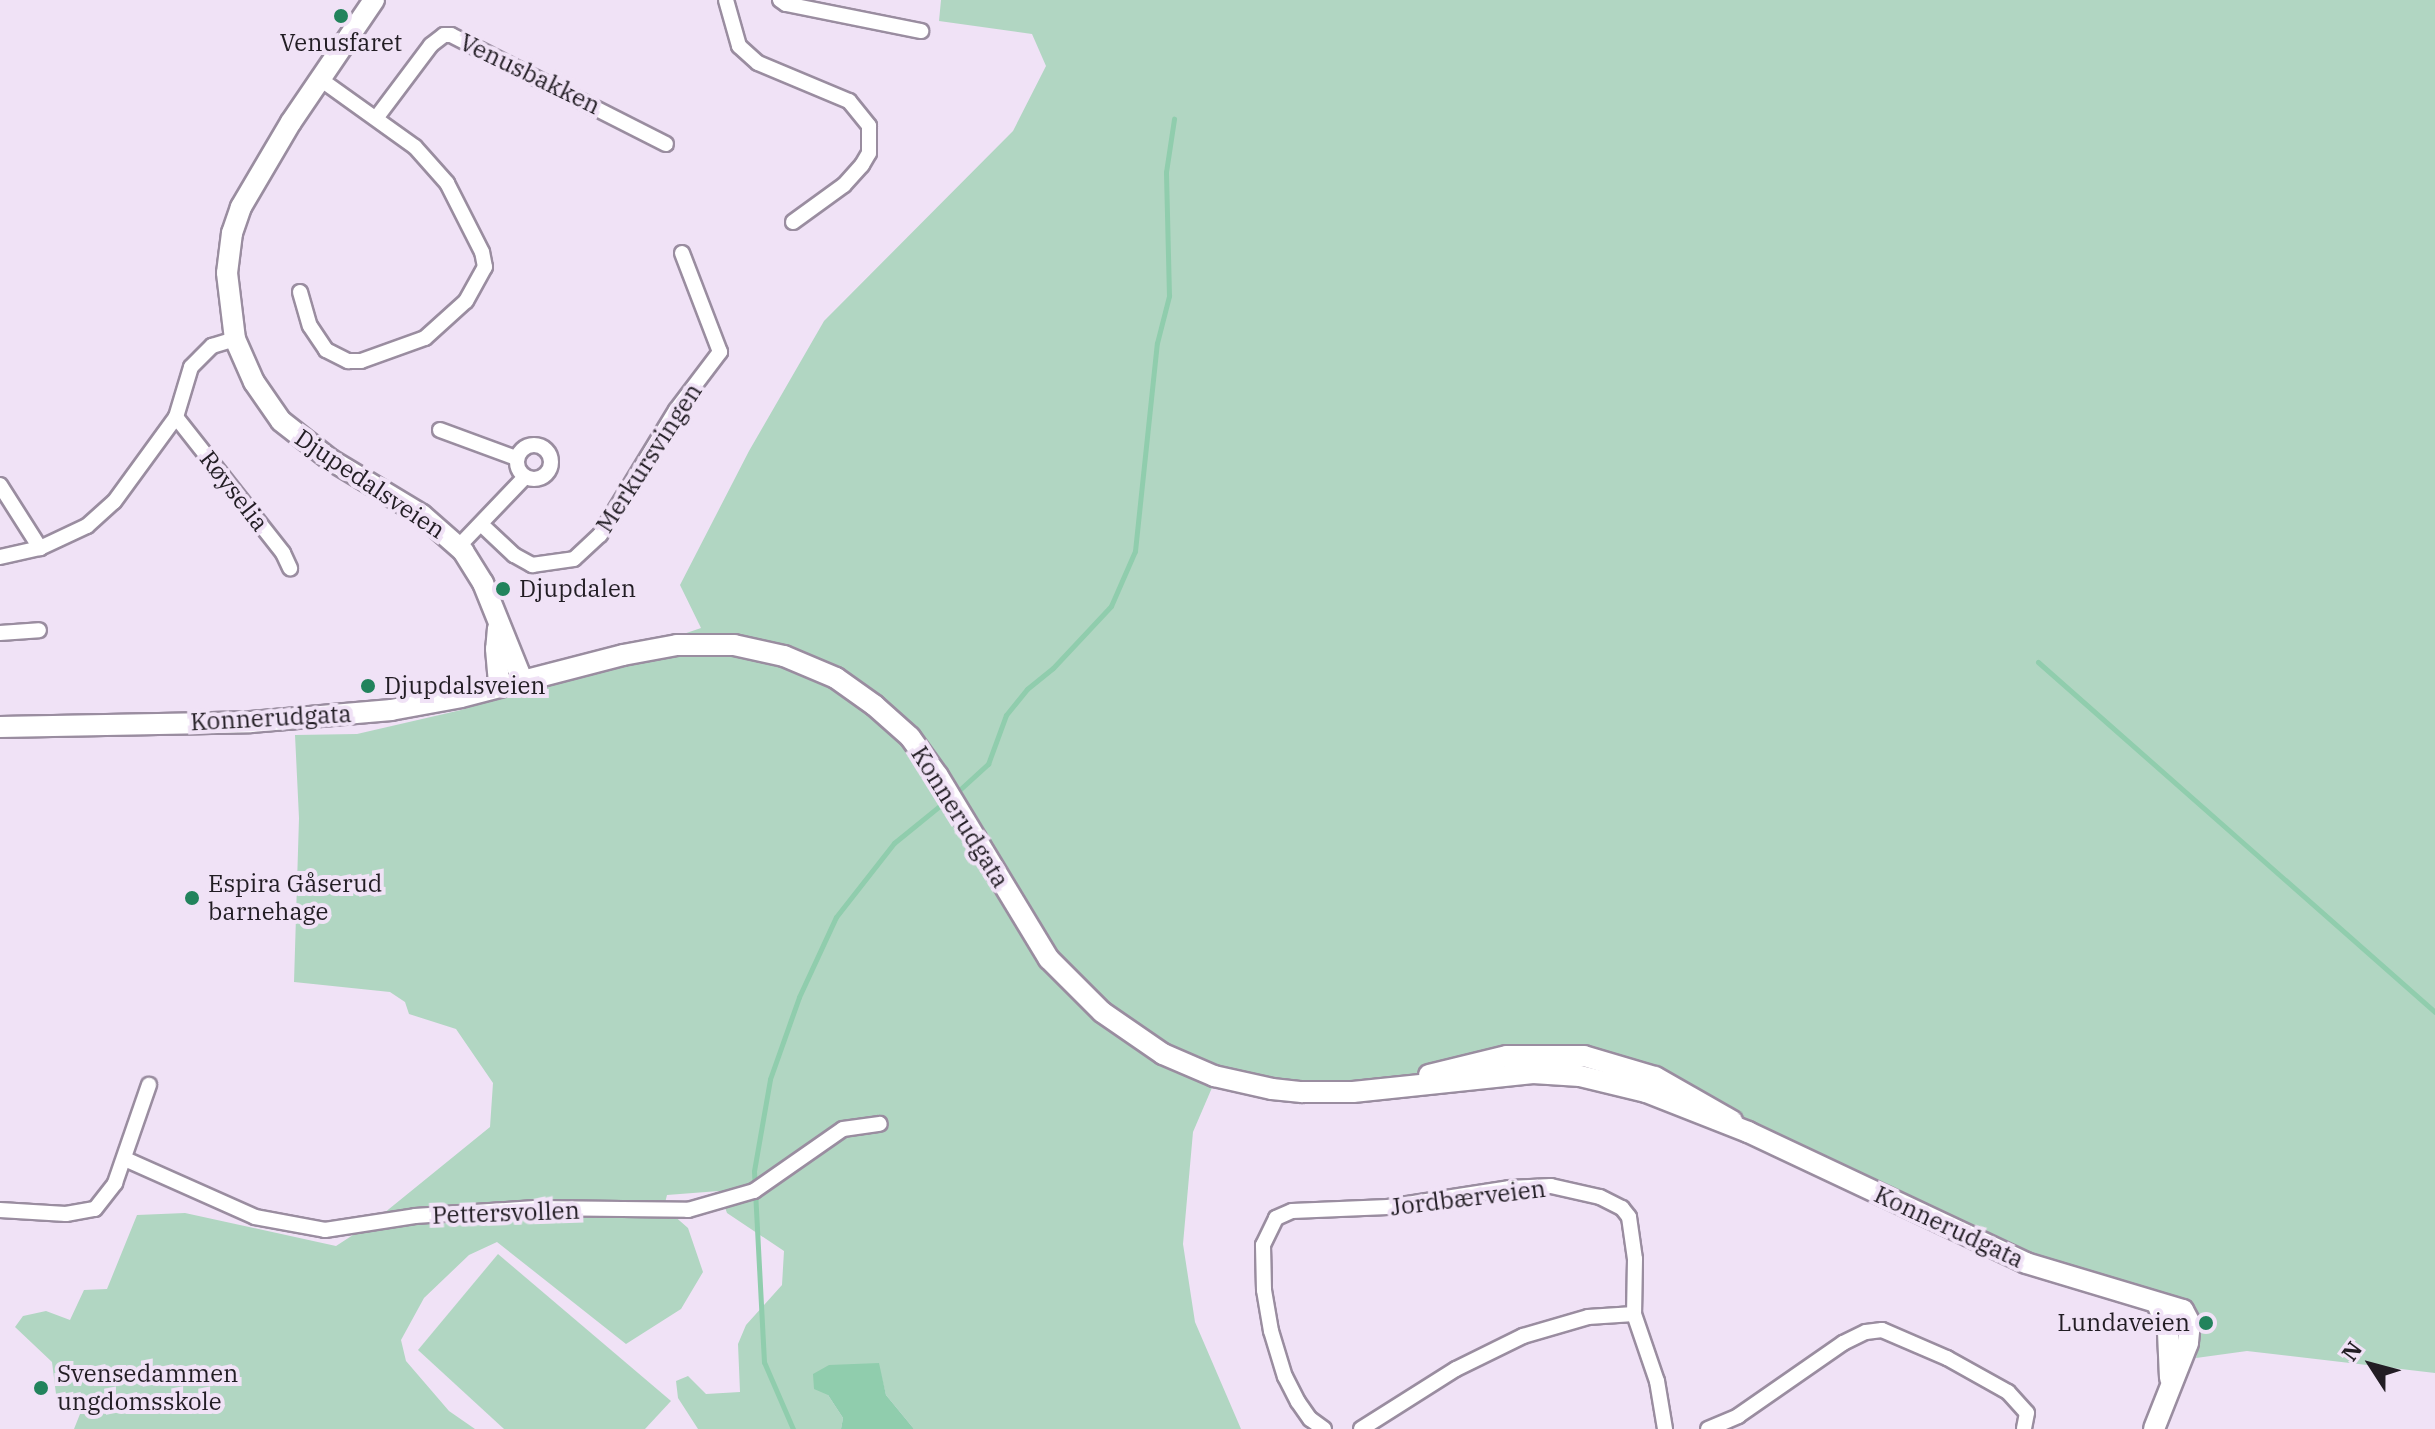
<!DOCTYPE html>
<html>
<head>
<meta charset="utf-8">
<style>
	body { margin:0 }
	#map { position:relative; width:2435px; height:1429px; overflow:hidden; background:#f0e2f6; font-family:"IBM Plex Serif",serif }
	div>[style] { position:absolute }
	.green>* { inset:0; background:#b1d6c2 }
	.water>* { inset:0; background:#90cdad }
	.stream>* { height:5px; margin:-2.5px; padding:0 2.5px; transform-origin:2.5px; border-radius:2.5px; background:#90cdad }
	.roads { filter:drop-shadow(2px 0 #9a8da0) drop-shadow(-2px 0 #9a8da0) drop-shadow(0 2px #9a8da0) drop-shadow(0 -2px #9a8da0) }
	.street>* { height:14px; margin:-7px; padding:0 7px; transform-origin:7px; border-radius:7px; background:#fff }
	.street>.ring { margin:-7px; padding:0; box-sizing:content-box; background:none; border:14px solid #fff; border-radius:50% }
	.secondary>* { height:20px; margin:-10px; padding:0 10px; transform-origin:10px; border-radius:10px; background:#fff }
	.dots>* { width:22px; height:22px; translate:-50% -50%; box-sizing:border-box; border:4px solid #f0e2f6; border-radius:50% }
	span { translate:-50% -50%; white-space:nowrap; text-align:center; line-height:1.15; -webkit-text-stroke:8px #f0e2f6; paint-order:stroke }
	.poi-label { font-size:24px; color:#221d24 }
	.left { translate:0 -50%; text-align:left }
	.right { translate:-100% -50%; text-align:right }
	.street-label { font-size:24px; color:#221d24 }
	.north { position:absolute; left:2331px; top:1325px; width:80px; height:80px; -webkit-text-stroke:6px #f0e2f6; paint-order:stroke; rotate:306deg; font-size:22px; font-weight:700; line-height:32px; text-align:center; color:#221d24 }
	.north::after { content:''; display:block; margin:auto; width:28px; height:36px; background:#221d24; clip-path:polygon(50% 0,100% 100%,50% 72%,0 100%) }
</style>
</head>
<body>
<div id="map">
	<div class="green">
		<i style="clip-path:polygon(941px 0,2435px 0,2435px 1373px,2247px 1351px,2196px 1358px,2205px 1316px,2071px 1280px,1628px 1075px,1570px 1064px,1389px 1087px,1214px 1083px,1193px 1132px,1183px 1244px,1195px 1322px,1241px 1429px,914px 1429px,886px 1395px,878px 1363px,828px 1395px,843px 1418px,841px 1429px,698px 1429px,678px 1398px,676px 1381px,688px 1376px,706px 1394px,740px 1392px,738px 1344px,746px 1325px,782px 1285px,784px 1251px,727px 1213px,719px 1191px,667px 1195px,664px 1207px,688px 1228px,703px 1272px,681px 1309px,626px 1344px,497px 1242px,469px 1255px,424px 1298px,401px 1340px,406px 1361px,449px 1411px,475px 1429px,74px 1429px,80px 1414px,56px 1394px,52px 1362px,15px 1327px,23px 1316px,46px 1311px,70px 1320px,84px 1290px,107px 1289px,137px 1215px,185px 1213px,336px 1246px,373px 1222px,490px 1127px,493px 1083px,456px 1029px,409px 1014px,405px 1002px,390px 992px,294px 982px,299px 818px,295px 735px,357px 734px,461px 710px,701px 628px,680px 585px,749px 451px,824px 321px,1013px 131px,1046px 66px,1032px 34px,939px 21px)"></i>
		<i style="clip-path:polygon(498px 1254px,671px 1401px,645px 1429px,504px 1429px,418px 1350px)"></i>
	</div>
	<div class="water">
		<i style="clip-path:polygon(879px 1363px,886px 1395px,914px 1429px,841px 1429px,843px 1418px,828px 1395px,814px 1389px,813px 1374px,829px 1365px)"></i>
	</div>
	<div class="stream">
		<i style="left:2038px;top:662px;width:529px;rotate:41.4deg"></i>
		<i style="left:955px;top:794px;width:45px;rotate:-42.3deg"></i>
		<i style="left:988px;top:764px;width:52px;rotate:-69.8deg"></i>
		<i style="left:1006px;top:715px;width:33px;rotate:-51deg"></i>
		<i style="left:1027px;top:689px;width:33px;rotate:-39deg"></i>
		<i style="left:1053px;top:668px;width:85px;rotate:-46.9deg"></i>
		<i style="left:1111px;top:606px;width:60px;rotate:-66.4deg"></i>
		<i style="left:1135px;top:551px;width:209px;rotate:-84deg"></i>
		<i style="left:1157px;top:343px;width:49px;rotate:-75.7deg"></i>
		<i style="left:1169px;top:296px;width:124px;rotate:-91.4deg"></i>
		<i style="left:1166px;top:172px;width:54px;rotate:-81.4deg"></i>
		<i style="left:793px;top:1429px;width:73px;rotate:-113.4deg"></i>
		<i style="left:764px;top:1362px;width:191px;rotate:-93deg"></i>
		<i style="left:754px;top:1171px;width:93px;rotate:-80.1deg"></i>
		<i style="left:770px;top:1079px;width:87px;rotate:-70.5deg"></i>
		<i style="left:799px;top:997px;width:88px;rotate:-65.2deg"></i>
		<i style="left:836px;top:917px;width:94px;rotate:-51.9deg"></i>
		<i style="left:894px;top:843px;width:68px;rotate:-39.1deg"></i>
	</div>
	<div class="roads">
		<div class="street">
			<i style="left:726px;top:0;width:48px;rotate:74.2deg"></i>
			<i style="left:739px;top:46px;width:25px;rotate:42deg"></i>
			<i style="left:758px;top:63px;width:99px;rotate:22.7deg"></i>
			<i style="left:849px;top:101px;width:32px;rotate:51deg"></i>
			<i style="left:869px;top:126px;width:27px;rotate:90deg"></i>
			<i style="left:869px;top:153px;width:14px;rotate:120deg"></i>
			<i style="left:862px;top:165px;width:27px;rotate:132deg"></i>
			<i style="left:844px;top:185px;width:63px;rotate:144deg"></i>
			<i style="left:780px;top:0;width:7px;rotate:34deg"></i>
			<i style="left:786px;top:4px;width:138px;rotate:11.3deg"></i>
			<i style="left:377px;top:117px;width:90px;rotate:-53.1deg"></i>
			<i style="left:431px;top:45px;width:16px;rotate:-38deg"></i>
			<i style="left:444px;top:35px;width:7px"></i>
			<i style="left:451px;top:35px;width:241px;rotate:26.9deg"></i>
			<i style="left:300px;top:292px;width:35px;rotate:74deg"></i>
			<i style="left:310px;top:326px;width:29px;rotate:56deg"></i>
			<i style="left:326px;top:350px;width:25px;rotate:27deg"></i>
			<i style="left:348px;top:361px;width:13px"></i>
			<i style="left:361px;top:361px;width:68px;rotate:-19.8deg"></i>
			<i style="left:425px;top:338px;width:55px;rotate:-42.1deg"></i>
			<i style="left:466px;top:301px;width:39px;rotate:-61deg"></i>
			<i style="left:485px;top:267px;width:15px;rotate:-101deg"></i>
			<i style="left:482px;top:252px;width:77px;rotate:-116.9deg"></i>
			<i style="left:447px;top:183px;width:48px;rotate:-131.6deg"></i>
			<i style="left:415px;top:147px;width:117px;rotate:-144.4deg"></i>
			<i style="left:176px;top:417px;width:173px;rotate:51.8deg"></i>
			<i style="left:283px;top:553px;width:17px;rotate:65deg"></i>
			<i style="left:440px;top:430px;width:81px;rotate:20.2deg"></i>
			<i class="ring" style="left:517px;top:445px;width:20px;height:20px"></i>
			<i style="left:0;top:485px;width:75px;rotate:57.6deg"></i>
			<i style="left:482px;top:525px;width:44px;rotate:43.2deg"></i>
			<i style="left:514px;top:555px;width:21px;rotate:29deg"></i>
			<i style="left:532px;top:565px;width:42px;rotate:-8.1deg"></i>
			<i style="left:574px;top:559px;width:35px;rotate:-43deg"></i>
			<i style="left:600px;top:535px;width:146px;rotate:-58.7deg"></i>
			<i style="left:676px;top:410px;width:73px;rotate:-52.8deg"></i>
			<i style="left:720px;top:352px;width:106px;rotate:-111deg"></i>
			<i style="left:459px;top:546px;width:95px;rotate:-46.3deg"></i>
			<i style="left:0;top:557px;width:41px;rotate:-12.7deg"></i>
			<i style="left:40px;top:548px;width:52px;rotate:-25.1deg"></i>
			<i style="left:87px;top:526px;width:36px;rotate:-42deg"></i>
			<i style="left:114px;top:502px;width:105px;rotate:-53.9deg"></i>
			<i style="left:176px;top:417px;width:52px;rotate:-73.3deg"></i>
			<i style="left:191px;top:367px;width:30px;rotate:-45deg"></i>
			<i style="left:212px;top:346px;width:24px;rotate:-17deg"></i>
			<i style="left:0;top:633px;width:39px;rotate:-4deg"></i>
			<i style="left:125px;top:1159px;width:142px;rotate:24deg"></i>
			<i style="left:255px;top:1217px;width:71px;rotate:10.5deg"></i>
			<i style="left:325px;top:1230px;width:91px;rotate:-8.8deg"></i>
			<i style="left:415px;top:1216px;width:120px;rotate:-3.8deg"></i>
			<i style="left:535px;top:1208px;width:153px;rotate:0.7deg"></i>
			<i style="left:688px;top:1210px;width:69px;rotate:-16.1deg"></i>
			<i style="left:754px;top:1191px;width:108px;rotate:-34.9deg"></i>
			<i style="left:843px;top:1129px;width:37px;rotate:-8deg"></i>
			<i style="left:0;top:1210px;width:66px;rotate:3.5deg"></i>
			<i style="left:66px;top:1214px;width:29px;rotate:-10deg"></i>
			<i style="left:95px;top:1209px;width:33px;rotate:-52deg"></i>
			<i style="left:115px;top:1183px;width:104px;rotate:-70.9deg"></i>
			<i style="left:1324px;top:1429px;width:17px;rotate:-144deg"></i>
			<i style="left:1310px;top:1419px;width:21px;rotate:-125deg"></i>
			<i style="left:1298px;top:1402px;width:28px;rotate:-117deg"></i>
			<i style="left:1285px;top:1377px;width:48px;rotate:-106.9deg"></i>
			<i style="left:1271px;top:1331px;width:42px;rotate:-99.7deg"></i>
			<i style="left:1264px;top:1290px;width:45px;rotate:-91.3deg"></i>
			<i style="left:1263px;top:1245px;width:30px;rotate:-64deg"></i>
			<i style="left:1276px;top:1218px;width:17px;rotate:-24deg"></i>
			<i style="left:1292px;top:1211px;width:96px;rotate:-2.4deg"></i>
			<i style="left:1388px;top:1207px;width:122px;rotate:-8.9deg"></i>
			<i style="left:1509px;top:1188px;width:42px;rotate:-2.7deg"></i>
			<i style="left:1551px;top:1186px;width:50px;rotate:12.7deg"></i>
			<i style="left:1600px;top:1197px;width:25px;rotate:27deg"></i>
			<i style="left:1622px;top:1208px;width:11px;rotate:52deg"></i>
			<i style="left:1629px;top:1217px;width:42px;rotate:81.9deg"></i>
			<i style="left:1635px;top:1259px;width:55px;rotate:91deg"></i>
			<i style="left:1634px;top:1314px;width:71px;rotate:71.1deg"></i>
			<i style="left:1657px;top:1381px;width:49px;rotate:80.5deg"></i>
			<i style="left:1361px;top:1429px;width:112px;rotate:-32.3deg"></i>
			<i style="left:1456px;top:1369px;width:75px;rotate:-26.2deg"></i>
			<i style="left:1523px;top:1336px;width:68px;rotate:-16.3deg"></i>
			<i style="left:1588px;top:1317px;width:46px;rotate:-3.7deg"></i>
			<i style="left:1708px;top:1429px;width:33px;rotate:-23deg"></i>
			<i style="left:1738px;top:1416px;width:128px;rotate:-34.8deg"></i>
			<i style="left:1843px;top:1343px;width:25px;rotate:-26deg"></i>
			<i style="left:1866px;top:1332px;width:16px;rotate:-7deg"></i>
			<i style="left:1882px;top:1330px;width:71px;rotate:23.3deg"></i>
			<i style="left:1947px;top:1358px;width:70px;rotate:29.1deg"></i>
			<i style="left:2008px;top:1392px;width:28px;rotate:48deg"></i>
			<i style="left:2027px;top:1413px;width:16px;rotate:101deg"></i>
		</div>
		<div class="secondary">
			<i style="left:374px;top:0;width:148px;rotate:124.2deg"></i>
			<i style="left:291px;top:122px;width:99px;rotate:120.5deg"></i>
			<i style="left:241px;top:207px;width:28px;rotate:109deg"></i>
			<i style="left:232px;top:233px;width:40px;rotate:97.1deg"></i>
			<i style="left:227px;top:273px;width:66px;rotate:83.1deg"></i>
			<i style="left:235px;top:339px;width:47px;rotate:66.2deg"></i>
			<i style="left:254px;top:382px;width:47px;rotate:55.3deg"></i>
			<i style="left:281px;top:421px;width:63px;rotate:38deg"></i>
			<i style="left:331px;top:460px;width:106px;rotate:31.1deg"></i>
			<i style="left:422px;top:515px;width:55px;rotate:41.3deg"></i>
			<i style="left:463px;top:551px;width:38px;rotate:58deg"></i>
			<i style="left:483px;top:583px;width:107px;rotate:68deg"></i>
			<i style="left:498px;top:628px;width:21px;rotate:95deg"></i>
			<i style="left:496px;top:649px;width:38px;rotate:85deg"></i>
			<i style="left:0;top:727px;width:251px;rotate:-1.1deg"></i>
			<i style="left:251px;top:722px;width:141px;rotate:-4.9deg"></i>
			<i style="left:391px;top:710px;width:71px;rotate:-10.5deg"></i>
			<i style="left:461px;top:697px;width:167px;rotate:-14.5deg"></i>
			<i style="left:623px;top:655px;width:55px;rotate:-10.5deg"></i>
			<i style="left:677px;top:645px;width:57px"></i>
			<i style="left:734px;top:645px;width:51px;rotate:12.4deg"></i>
			<i style="left:784px;top:656px;width:56px;rotate:22.9deg"></i>
			<i style="left:836px;top:678px;width:47px;rotate:35.4deg"></i>
			<i style="left:874px;top:705px;width:48px;rotate:41.6deg"></i>
			<i style="left:910px;top:737px;width:48px;rotate:54.3deg"></i>
			<i style="left:938px;top:776px;width:214px;rotate:58.8deg"></i>
			<i style="left:1049px;top:959px;width:75px;rotate:45deg"></i>
			<i style="left:1102px;top:1012px;width:74px;rotate:34.5deg"></i>
			<i style="left:1163px;top:1054px;width:56px;rotate:23.3deg"></i>
			<i style="left:1214px;top:1076px;width:59px;rotate:12.6deg"></i>
			<i style="left:1272px;top:1089px;width:30px;rotate:6deg"></i>
			<i style="left:1302px;top:1092px;width:51px"></i>
			<i style="left:1353px;top:1092px;width:181px;rotate:-6deg"></i>
			<i style="left:1533px;top:1073px;width:47px;rotate:3.7deg"></i>
			<i style="left:1580px;top:1076px;width:68px;rotate:13.6deg"></i>
			<i style="left:1646px;top:1092px;width:110px;rotate:21.4deg"></i>
			<i style="left:1748px;top:1132px;width:307px;rotate:25.2deg"></i>
			<i style="left:2026px;top:1263px;width:164px;rotate:16.7deg"></i>
			<i style="left:2183px;top:1310px;width:15px;rotate:62deg"></i>
			<i style="left:2190px;top:1323px;width:20px;rotate:96deg"></i>
			<i style="left:2188px;top:1343px;width:92px;rotate:111.6deg"></i>
			<i style="left:1429px;top:1075px;width:80px;rotate:-13.7deg"></i>
			<i style="left:1507px;top:1056px;width:77px"></i>
			<i style="left:1584px;top:1056px;width:74px;rotate:16.5deg"></i>
			<i style="left:1655px;top:1077px;width:89px;rotate:29.7deg"></i>
			<i style="left:2157px;top:1303px;width:31px;rotate:69deg"></i>
			<i style="left:2168px;top:1332px;width:46px;rotate:87.5deg"></i>
		</div>
	</div>
	<div class="dots">
		<i style="left:341px;top:16px;background:#22835c"></i>
		<i style="left:503px;top:589px;background:#22835c"></i>
		<i style="left:368px;top:686px;background:#22835c"></i>
		<i style="left:192px;top:898px;background:#22835c"></i>
		<i style="left:2206px;top:1323px;background:#22835c"></i>
		<i style="left:41px;top:1388px;background:#22835c"></i>
	</div>
	<div class="poi-label">
		<span style="left:341px;top:43px">Venusfaret</span>
		<span class="left" style="left:519px;top:589px">Djupdalen</span>
		<span class="left" style="left:384px;top:686px">Djupdalsveien</span>
		<span class="left" style="left:208px;top:898px">Espira Gåserud<br>barnehage</span>
		<span class="right" style="left:2190px;top:1323px">Lundaveien</span>
		<span class="left" style="left:57px;top:1388px">Svensedammen<br>ungdomsskole</span>
	</div>
	<div class="street-label">
		<span style="left:530px;top:74px;rotate:26deg">Venusbakken</span>
		<span style="left:649px;top:458px;rotate:-57deg">Merkursvingen</span>
		<span style="left:370px;top:484px;rotate:34deg">Djupedalsveien</span>
		<span style="left:234px;top:491px;rotate:52deg">Røyselia</span>
		<span style="left:271px;top:718px;rotate:-3deg">Konnerudgata</span>
		<span style="left:960px;top:817px;rotate:58deg">Konnerudgata</span>
		<span style="left:1468px;top:1198px;rotate:-7deg">Jordbærveien</span>
		<span style="left:506px;top:1213px;rotate:-2deg">Pettersvollen</span>
		<span style="left:1949px;top:1227px;rotate:25deg">Konnerudgata</span>
	</div>
	<div class="north">N</div>
</div>
</body>
</html>
